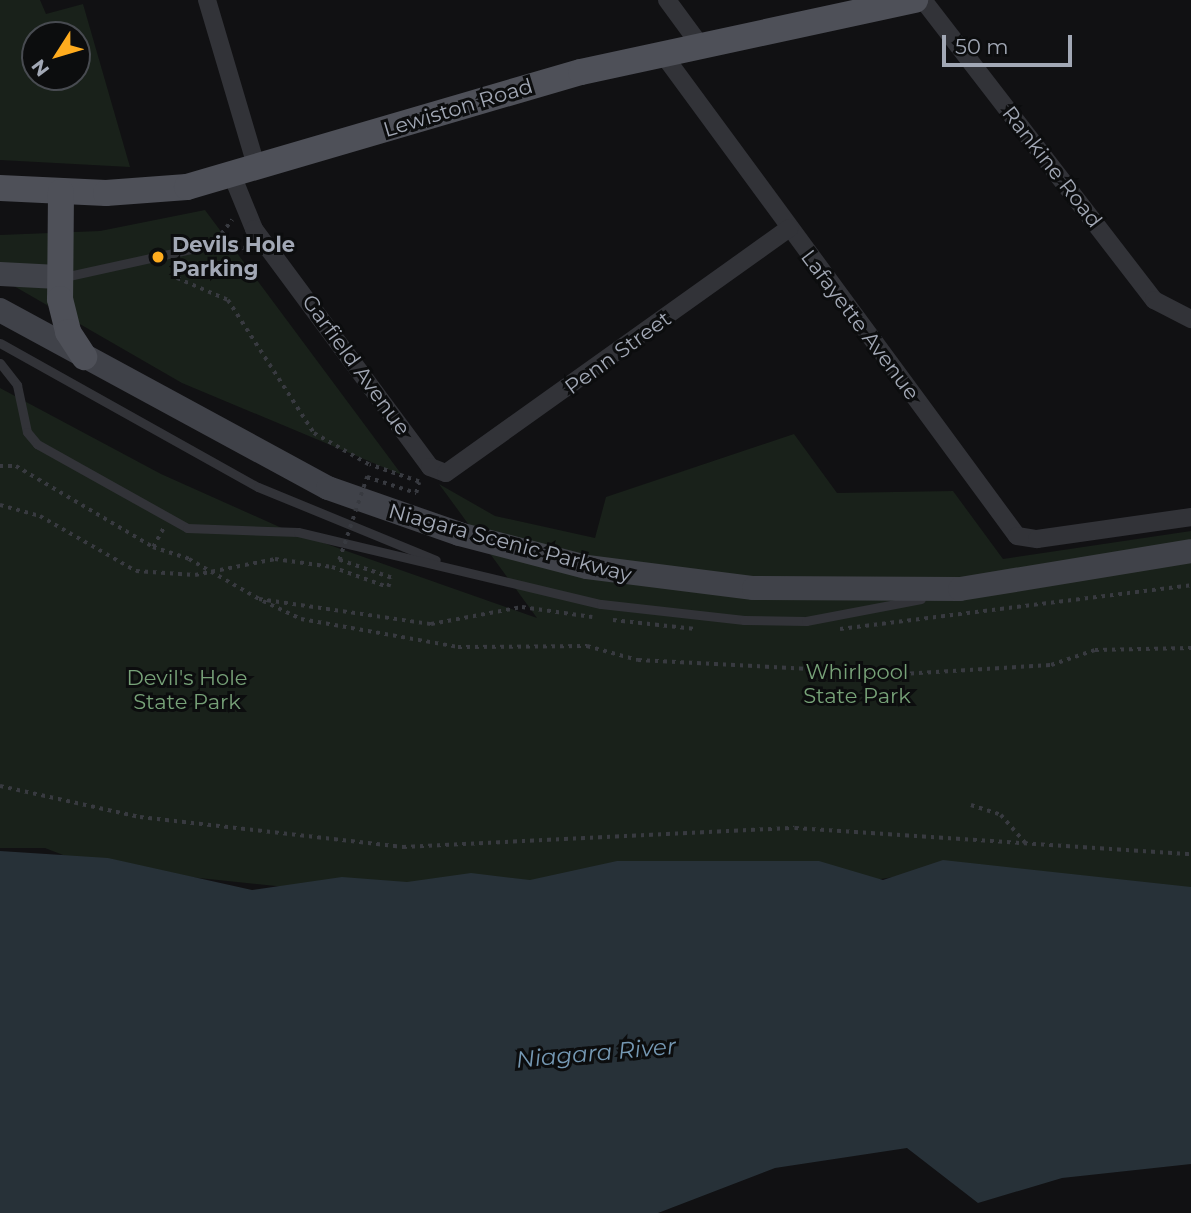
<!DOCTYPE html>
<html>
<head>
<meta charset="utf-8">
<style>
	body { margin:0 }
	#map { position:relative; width:1191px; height:1213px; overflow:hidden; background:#111113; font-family:Montserrat,sans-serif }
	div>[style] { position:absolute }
	.green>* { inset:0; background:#19211a }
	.water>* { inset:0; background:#273138 }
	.path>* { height:3.5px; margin-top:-1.75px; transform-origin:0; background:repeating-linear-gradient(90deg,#383a40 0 3.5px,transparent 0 8.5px) }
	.service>* { height:9px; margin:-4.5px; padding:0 4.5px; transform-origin:4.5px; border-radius:4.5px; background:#323338 }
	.minor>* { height:18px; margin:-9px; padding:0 9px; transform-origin:9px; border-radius:9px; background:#323338 }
	.secondary>* { height:24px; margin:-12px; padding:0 12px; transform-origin:12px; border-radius:12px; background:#404249 }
	.primary>* { height:26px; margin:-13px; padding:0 13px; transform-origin:13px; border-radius:13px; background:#4e5058 }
	.path-bridge>* { height:3.5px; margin-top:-1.75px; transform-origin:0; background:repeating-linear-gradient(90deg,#383a40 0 3.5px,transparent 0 8.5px) }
	.dots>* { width:19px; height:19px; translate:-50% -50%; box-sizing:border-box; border:4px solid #0c0d0e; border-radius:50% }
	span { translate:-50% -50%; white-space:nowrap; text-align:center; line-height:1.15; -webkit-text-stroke:6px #0c0d0e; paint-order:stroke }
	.street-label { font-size:21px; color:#a2a8b5 }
	.poi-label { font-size:21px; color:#a2a8b5; font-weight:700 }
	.left { translate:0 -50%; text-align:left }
	.park-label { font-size:21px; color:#77a278 }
	.water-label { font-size:23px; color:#7598b3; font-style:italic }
	.north { position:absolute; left:21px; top:21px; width:70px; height:70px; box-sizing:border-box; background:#0c0d0e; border:2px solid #484b51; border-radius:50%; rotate:233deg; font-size:19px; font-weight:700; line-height:28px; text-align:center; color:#a2a8b5 }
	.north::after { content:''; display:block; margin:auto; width:24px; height:32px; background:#ffac1e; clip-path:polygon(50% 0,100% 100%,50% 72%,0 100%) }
	.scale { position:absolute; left:942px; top:35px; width:130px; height:32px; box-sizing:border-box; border:4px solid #a2a8b5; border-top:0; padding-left:9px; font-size:21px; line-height:24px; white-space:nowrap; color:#a2a8b5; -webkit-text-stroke:5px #0c0d0e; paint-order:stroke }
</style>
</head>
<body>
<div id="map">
	<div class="green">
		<i style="clip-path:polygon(evenodd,0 0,40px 0,46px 14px,83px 4px,130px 167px,0 160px,0 0,35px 35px,77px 35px,77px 77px,35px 77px,35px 35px)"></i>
		<i style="clip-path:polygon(205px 210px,402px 475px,182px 383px,0 278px,0 235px,100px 231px)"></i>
		<i style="clip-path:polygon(0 388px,161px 474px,284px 529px,537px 618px,439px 484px,495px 516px,595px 538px,606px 497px,794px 434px,837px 493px,953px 491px,1003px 559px,1191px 531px,1191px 893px,935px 870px,857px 883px,305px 889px,94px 867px,45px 848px,0 848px)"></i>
	</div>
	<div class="water">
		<i style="clip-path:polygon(0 851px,108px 858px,252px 890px,342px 877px,407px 882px,471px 873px,530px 880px,617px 861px,819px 861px,883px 880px,943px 860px,1191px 887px,1191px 1164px,1062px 1178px,978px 1203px,907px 1148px,775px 1168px,658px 1213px,0 1213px)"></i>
	</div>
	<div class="path">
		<i style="left:221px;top:234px;width:18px;rotate:-52deg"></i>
		<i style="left:226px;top:245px;width:20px;rotate:9deg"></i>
		<i style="left:177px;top:278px;width:56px;rotate:23.3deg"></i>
		<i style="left:228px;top:300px;width:158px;rotate:57.1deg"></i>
		<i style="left:314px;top:433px;width:64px;rotate:29.7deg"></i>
		<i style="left:0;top:466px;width:16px"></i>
		<i style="left:16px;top:466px;width:159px;rotate:30.6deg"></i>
		<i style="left:153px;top:547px;width:38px;rotate:18deg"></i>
		<i style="left:189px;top:559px;width:81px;rotate:29.7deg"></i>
		<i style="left:259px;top:599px;width:174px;rotate:8.3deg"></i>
		<i style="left:431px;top:624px;width:93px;rotate:-10.6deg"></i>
		<i style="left:522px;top:607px;width:71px;rotate:8.1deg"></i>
		<i style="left:0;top:505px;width:41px;rotate:15.4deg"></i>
		<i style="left:40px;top:516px;width:111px;rotate:29.8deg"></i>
		<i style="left:136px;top:571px;width:59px;rotate:3.9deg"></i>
		<i style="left:195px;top:575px;width:82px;rotate:-11.3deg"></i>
		<i style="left:275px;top:559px;width:58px;rotate:8deg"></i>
		<i style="left:153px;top:547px;width:23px;rotate:-61deg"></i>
		<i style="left:263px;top:601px;width:42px;rotate:25.3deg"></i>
		<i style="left:301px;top:619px;width:159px;rotate:10.1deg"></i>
		<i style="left:458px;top:647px;width:129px;rotate:-0.4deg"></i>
		<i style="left:587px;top:646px;width:53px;rotate:15.4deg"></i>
		<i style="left:638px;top:660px;width:264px;rotate:3deg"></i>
		<i style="left:902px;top:674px;width:149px;rotate:-3.5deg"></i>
		<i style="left:1051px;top:665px;width:46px;rotate:-18.8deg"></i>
		<i style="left:1095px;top:650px;width:96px;rotate:-1.2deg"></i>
		<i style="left:613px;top:620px;width:83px;rotate:6.2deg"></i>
		<i style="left:840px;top:629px;width:354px;rotate:-7.1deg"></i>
		<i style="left:0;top:786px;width:143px;rotate:12.5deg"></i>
		<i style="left:140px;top:817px;width:265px;rotate:6.5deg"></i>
		<i style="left:403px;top:847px;width:392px;rotate:-2.8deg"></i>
		<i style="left:795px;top:828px;width:397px;rotate:3.8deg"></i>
		<i style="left:971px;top:805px;width:32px;rotate:18deg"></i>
		<i style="left:1001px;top:815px;width:41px;rotate:48.9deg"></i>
	</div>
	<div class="service">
		<i style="left:64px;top:277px;width:154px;rotate:-12.4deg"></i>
		<i style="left:0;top:343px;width:295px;rotate:29.2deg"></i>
		<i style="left:258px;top:487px;width:192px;rotate:22.3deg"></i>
		<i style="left:0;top:363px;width:28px;rotate:52deg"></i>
		<i style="left:17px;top:385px;width:48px;rotate:78deg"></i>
		<i style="left:27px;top:432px;width:16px;rotate:50deg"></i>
		<i style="left:37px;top:444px;width:172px;rotate:29.2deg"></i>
		<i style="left:187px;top:528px;width:111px;rotate:2.1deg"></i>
		<i style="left:298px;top:532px;width:311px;rotate:13.4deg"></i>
		<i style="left:601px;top:604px;width:144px;rotate:6.4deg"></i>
		<i style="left:744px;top:620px;width:62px;rotate:0.9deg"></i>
		<i style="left:806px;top:621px;width:117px;rotate:-10.8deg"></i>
	</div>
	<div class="minor">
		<i style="left:207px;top:0;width:176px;rotate:73.5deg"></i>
		<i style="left:667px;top:0;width:56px;rotate:53.7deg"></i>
		<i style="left:923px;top:0;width:379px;rotate:52.4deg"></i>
		<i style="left:1154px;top:300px;width:42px;rotate:27.2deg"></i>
		<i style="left:662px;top:53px;width:599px;rotate:53.68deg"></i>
		<i style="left:1017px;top:536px;width:20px;rotate:9deg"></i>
		<i style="left:1037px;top:539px;width:156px;rotate:-8.1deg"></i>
		<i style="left:232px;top:175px;width:58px;rotate:67.8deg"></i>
		<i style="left:254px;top:229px;width:296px;rotate:53.5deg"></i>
		<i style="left:430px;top:467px;width:17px;rotate:21deg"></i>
		<i style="left:446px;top:473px;width:422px;rotate:-35.5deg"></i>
	</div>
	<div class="secondary">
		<i style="left:0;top:274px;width:58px;rotate:3deg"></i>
		<i style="left:0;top:310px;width:373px;rotate:28.5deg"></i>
		<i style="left:328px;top:488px;width:139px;rotate:19.3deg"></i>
		<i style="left:459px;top:534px;width:132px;rotate:14.5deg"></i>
		<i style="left:587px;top:567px;width:168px;rotate:7.2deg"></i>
		<i style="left:754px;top:588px;width:206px;rotate:0.3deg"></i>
		<i style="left:960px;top:589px;width:234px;rotate:-9.3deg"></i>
	</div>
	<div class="primary">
		<i style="left:0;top:188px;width:106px;rotate:2.7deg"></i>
		<i style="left:106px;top:193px;width:81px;rotate:-4.2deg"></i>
		<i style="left:187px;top:187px;width:410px;rotate:-16.3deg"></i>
		<i style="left:581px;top:72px;width:342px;rotate:-12.2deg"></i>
		<i style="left:61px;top:192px;width:107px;rotate:90.5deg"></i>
		<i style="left:60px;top:299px;width:34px;rotate:76deg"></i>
		<i style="left:68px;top:332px;width:30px;rotate:57deg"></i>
	</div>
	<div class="path-bridge">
		<i style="left:332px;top:567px;width:59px;rotate:19.7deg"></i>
		<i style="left:388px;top:587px;width:9px;rotate:-72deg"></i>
		<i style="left:391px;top:578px;width:55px;rotate:-160.9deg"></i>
		<i style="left:339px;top:560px;width:88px;rotate:-71.4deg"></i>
		<i style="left:367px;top:477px;width:52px;rotate:18.1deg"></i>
		<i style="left:416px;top:493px;width:11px;rotate:-75deg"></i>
		<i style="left:419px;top:482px;width:52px;rotate:-160.9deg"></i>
	</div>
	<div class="dots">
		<i style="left:158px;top:257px;background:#ffac1e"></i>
	</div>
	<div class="street-label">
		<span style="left:458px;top:108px;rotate:-17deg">Lewiston Road</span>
		<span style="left:1052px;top:167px;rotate:52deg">Rankine Road</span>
		<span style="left:860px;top:325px;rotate:53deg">Lafayette Avenue</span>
		<span style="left:618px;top:353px;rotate:-36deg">Penn Street</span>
		<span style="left:356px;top:365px;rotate:54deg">Garfield Avenue</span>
		<span style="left:510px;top:543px;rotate:15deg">Niagara Scenic Parkway</span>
	</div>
	<div class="poi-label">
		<span class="left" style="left:172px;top:257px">Devils Hole<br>Parking</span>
	</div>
	<div class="park-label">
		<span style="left:857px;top:684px">Whirlpool<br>State Park</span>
		<span style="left:187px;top:690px">Devil's Hole<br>State Park</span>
	</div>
	<div class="water-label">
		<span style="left:596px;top:1053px;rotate:-5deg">Niagara River</span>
	</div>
	<div class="north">N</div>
	<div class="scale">50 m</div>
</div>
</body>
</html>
